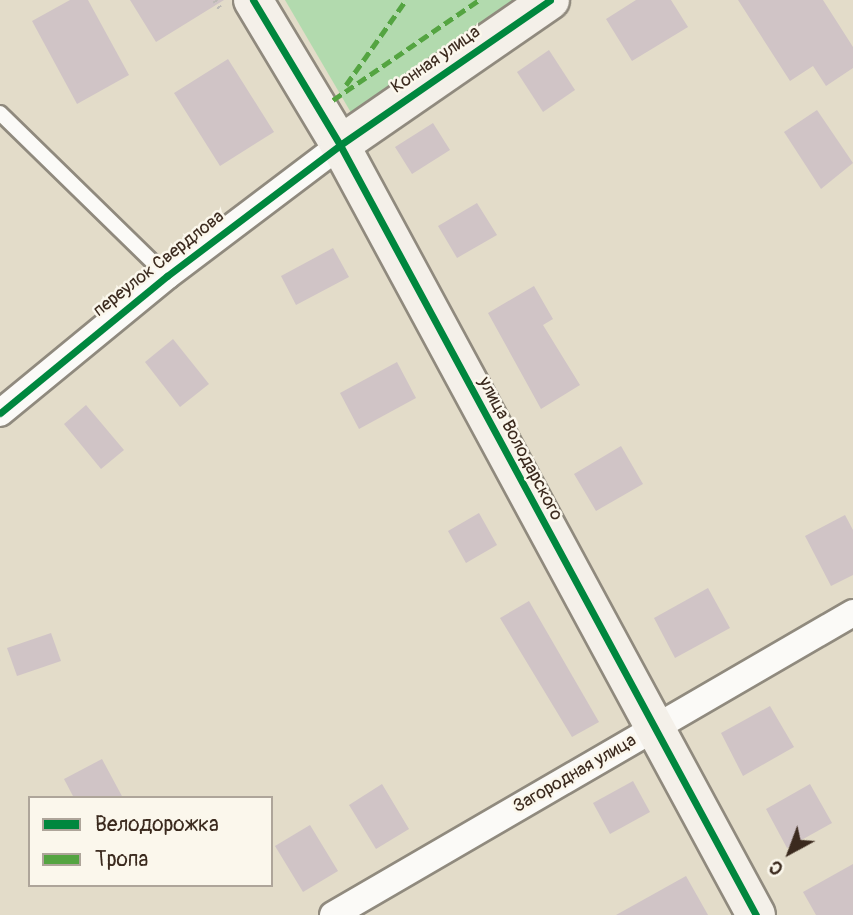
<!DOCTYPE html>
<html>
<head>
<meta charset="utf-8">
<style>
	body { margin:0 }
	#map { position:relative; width:853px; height:915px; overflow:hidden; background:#e3dcc9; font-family:Pangolin,sans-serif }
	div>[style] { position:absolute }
	.green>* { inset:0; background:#b2daae }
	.building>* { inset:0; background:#d0c4c6 }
	.path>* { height:4.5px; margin-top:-2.25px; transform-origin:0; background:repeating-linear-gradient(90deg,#bebbb6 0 2px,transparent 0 7px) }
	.roads { filter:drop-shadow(2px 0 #908a7e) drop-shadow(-2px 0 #908a7e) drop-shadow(0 2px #908a7e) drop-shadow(0 -2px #908a7e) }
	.lane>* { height:14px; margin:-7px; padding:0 7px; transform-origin:7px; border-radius:7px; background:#fbfaf7 }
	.street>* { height:26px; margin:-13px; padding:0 13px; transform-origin:13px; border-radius:13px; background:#fbfaf7 }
	.secondary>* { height:38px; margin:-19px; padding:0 19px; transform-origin:19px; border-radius:19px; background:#f4f0e9 }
	.quiet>* { height:5px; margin-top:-2.5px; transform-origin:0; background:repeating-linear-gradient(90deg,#54a441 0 10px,transparent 0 15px) }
	.cycleway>* { height:7px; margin:-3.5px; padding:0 3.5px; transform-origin:3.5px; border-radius:3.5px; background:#00873e }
	span { translate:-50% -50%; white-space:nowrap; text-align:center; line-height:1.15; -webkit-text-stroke:5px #fbf7ec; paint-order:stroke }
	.street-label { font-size:18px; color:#3b2a1e }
	.legend { position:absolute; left:28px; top:796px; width:245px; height:91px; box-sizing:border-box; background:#fbf7ec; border:2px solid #aea59a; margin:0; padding:9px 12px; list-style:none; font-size:21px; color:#3b2a1e }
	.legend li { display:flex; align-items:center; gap:14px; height:35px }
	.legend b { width:35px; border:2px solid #aea59a }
	.north { position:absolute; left:755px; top:817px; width:70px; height:70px; -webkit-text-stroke:5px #fbf7ec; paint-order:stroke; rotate:221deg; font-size:19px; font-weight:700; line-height:28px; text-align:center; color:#3b2a1e }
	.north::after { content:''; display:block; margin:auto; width:24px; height:32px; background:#3b2a1e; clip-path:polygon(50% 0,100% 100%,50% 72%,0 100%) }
</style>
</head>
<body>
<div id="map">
	<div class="green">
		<i style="clip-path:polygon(285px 0,525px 0,353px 116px)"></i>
	</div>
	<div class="building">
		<i style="clip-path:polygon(70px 0,88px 0,129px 75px,77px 104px,32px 21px)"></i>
		<i style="clip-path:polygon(130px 0,224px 0,156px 42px)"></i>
		<i style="clip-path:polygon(636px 0,671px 0,688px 27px,632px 61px,606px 19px)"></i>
		<i style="clip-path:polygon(738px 0,823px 0,853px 47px,853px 68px,826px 86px,813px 66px,790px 81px)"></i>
		<i style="clip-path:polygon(549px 50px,575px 90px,543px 112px,517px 72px)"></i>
		<i style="clip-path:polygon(228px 59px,274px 132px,220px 166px,174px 93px)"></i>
		<i style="clip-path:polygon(817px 110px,853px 163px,821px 189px,784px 132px)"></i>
		<i style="clip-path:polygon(433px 123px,450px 150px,412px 174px,395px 147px)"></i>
		<i style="clip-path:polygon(477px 203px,497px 235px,457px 258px,438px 226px)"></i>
		<i style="clip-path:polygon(333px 248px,349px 277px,296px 305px,281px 276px)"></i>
		<i style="clip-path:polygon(534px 286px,553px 319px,543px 325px,580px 385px,541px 409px,488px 313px)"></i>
		<i style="clip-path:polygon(173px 339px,209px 384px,180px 407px,145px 362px)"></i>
		<i style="clip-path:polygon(397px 362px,416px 398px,359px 429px,340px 393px)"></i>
		<i style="clip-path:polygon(86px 405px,124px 450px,101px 469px,64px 424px)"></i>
		<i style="clip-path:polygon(621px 446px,643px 484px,596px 511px,574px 474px)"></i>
		<i style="clip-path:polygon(479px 513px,497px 545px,466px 563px,448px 531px)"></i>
		<i style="clip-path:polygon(845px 515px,853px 530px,853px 575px,831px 586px,805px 536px)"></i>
		<i style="clip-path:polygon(708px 588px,730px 628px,675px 658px,654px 618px)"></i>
		<i style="clip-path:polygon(529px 601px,599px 722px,572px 737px,500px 618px)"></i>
		<i style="clip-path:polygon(51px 633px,61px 661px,17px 676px,7px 648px)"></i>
		<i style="clip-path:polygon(770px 706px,794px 747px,743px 776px,721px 733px)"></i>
		<i style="clip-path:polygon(102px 759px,123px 798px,74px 798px,64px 779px)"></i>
		<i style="clip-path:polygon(633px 781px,650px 812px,610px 834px,593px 803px)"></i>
		<i style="clip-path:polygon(382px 784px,409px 829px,376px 849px,349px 805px)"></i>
		<i style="clip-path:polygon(810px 784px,832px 823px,787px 848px,766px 809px)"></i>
		<i style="clip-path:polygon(310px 825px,338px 871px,303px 892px,275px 846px)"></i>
		<i style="clip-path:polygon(853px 864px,853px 915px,816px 915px,803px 892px)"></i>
		<i style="clip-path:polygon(686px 876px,708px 915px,616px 915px)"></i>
	</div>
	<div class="path">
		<i style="left:215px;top:0;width:13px;rotate:58deg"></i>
	</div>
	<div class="roads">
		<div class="lane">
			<i style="left:0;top:113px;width:233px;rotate:44.3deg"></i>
		</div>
		<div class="street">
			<i style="left:0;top:413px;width:216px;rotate:-39.4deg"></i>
			<i style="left:167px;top:276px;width:217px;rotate:-37.1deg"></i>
			<i style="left:333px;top:915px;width:601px;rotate:-30.15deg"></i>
		</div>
		<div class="secondary">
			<i style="left:253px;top:0;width:169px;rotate:59deg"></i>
			<i style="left:340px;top:145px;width:875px;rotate:61.62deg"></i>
			<i style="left:340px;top:145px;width:255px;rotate:-34.6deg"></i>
		</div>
	</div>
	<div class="quiet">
		<i style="left:346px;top:85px;width:104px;rotate:-54.8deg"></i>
		<i style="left:333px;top:100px;width:177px;rotate:-34.4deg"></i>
	</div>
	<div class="cycleway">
		<i style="left:253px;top:0;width:169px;rotate:59deg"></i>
		<i style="left:340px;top:145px;width:875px;rotate:61.62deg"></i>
		<i style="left:0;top:413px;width:216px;rotate:-39.4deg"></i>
		<i style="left:167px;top:276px;width:217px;rotate:-37.1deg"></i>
		<i style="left:340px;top:145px;width:255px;rotate:-34.6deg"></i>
	</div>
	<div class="street-label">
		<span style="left:436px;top:60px;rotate:-35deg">Конная улица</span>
		<span style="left:159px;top:264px;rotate:-38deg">переулок Свердлова</span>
		<span style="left:520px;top:449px;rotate:62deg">улица Володарского</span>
		<span style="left:575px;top:774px;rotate:-30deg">Загородная улица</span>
	</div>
	<ul class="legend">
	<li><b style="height:9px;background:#00873e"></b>Велодорожка</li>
	<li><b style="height:9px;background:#54a441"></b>Тропа</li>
	</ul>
	<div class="north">С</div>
</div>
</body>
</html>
